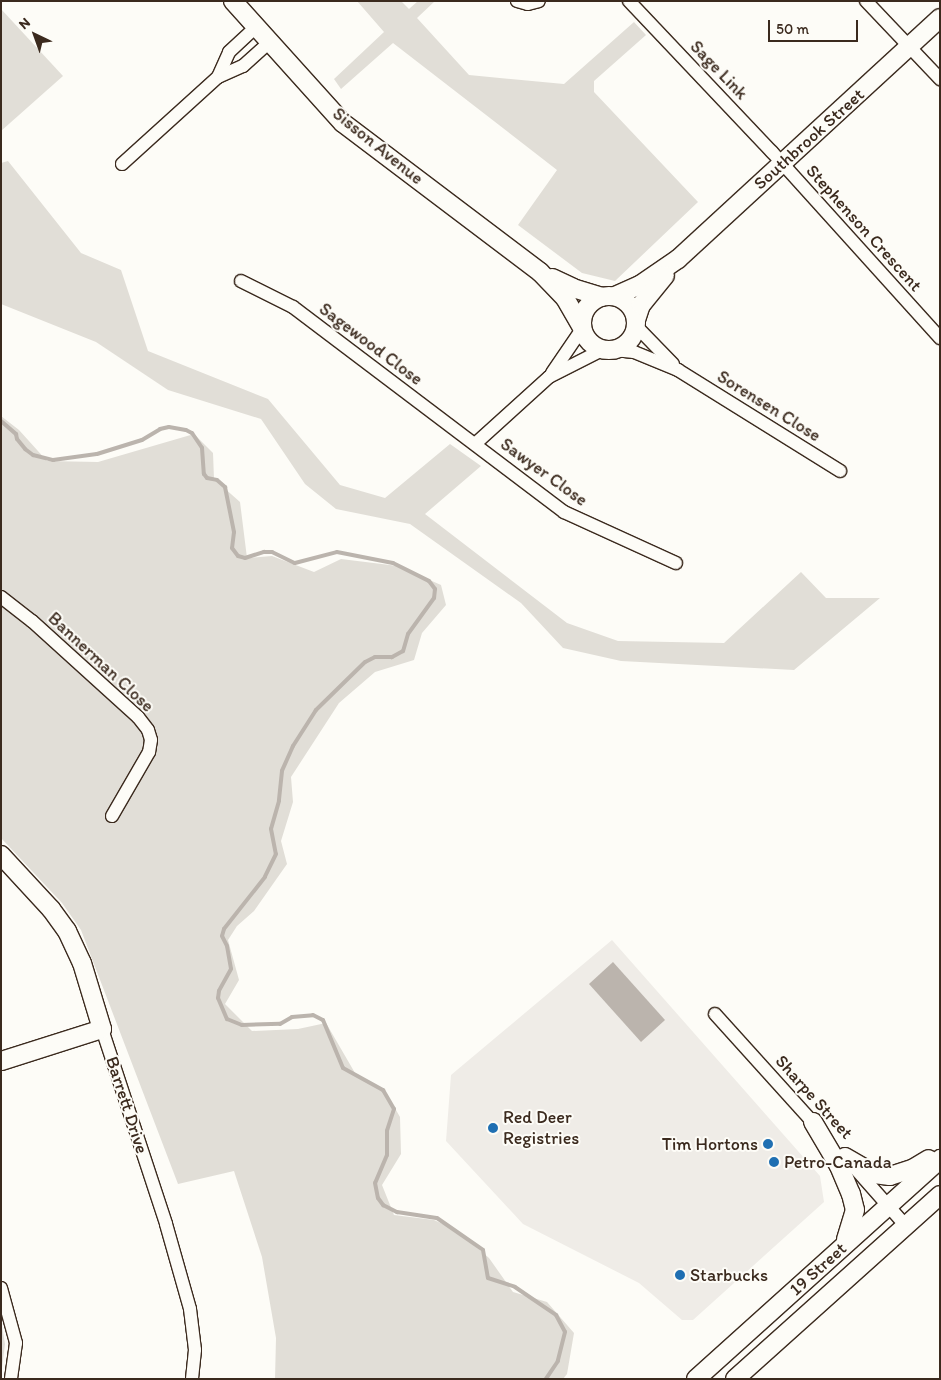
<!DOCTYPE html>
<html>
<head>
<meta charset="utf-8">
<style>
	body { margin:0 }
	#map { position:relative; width:941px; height:1380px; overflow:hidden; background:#fdfcf7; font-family:Itim,sans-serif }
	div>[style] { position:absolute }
	.built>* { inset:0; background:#efece7 }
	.green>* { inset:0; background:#e1ded7 }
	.water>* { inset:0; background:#bbb4ad }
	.stream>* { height:4px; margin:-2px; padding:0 2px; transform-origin:2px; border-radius:2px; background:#bbb4ad }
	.roads { filter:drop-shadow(1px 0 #3b2a1e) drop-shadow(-1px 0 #3b2a1e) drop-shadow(0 1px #3b2a1e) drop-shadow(0 -1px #3b2a1e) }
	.street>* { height:12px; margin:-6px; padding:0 6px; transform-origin:6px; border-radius:6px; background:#fdfcf7 }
	.secondary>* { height:18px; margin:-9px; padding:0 9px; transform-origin:9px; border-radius:9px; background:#fdfcf7 }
	.secondary>.ring { margin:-9px; padding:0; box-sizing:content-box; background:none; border:18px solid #fdfcf7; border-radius:50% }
	.dots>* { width:14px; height:14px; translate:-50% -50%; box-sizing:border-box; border:2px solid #fdfcf7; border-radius:50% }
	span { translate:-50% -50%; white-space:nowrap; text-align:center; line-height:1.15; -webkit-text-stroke:4px #fdfcf7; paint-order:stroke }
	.street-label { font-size:18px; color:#3b2a1e }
	.poi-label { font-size:18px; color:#3b2a1e }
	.left { translate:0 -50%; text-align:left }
	.right { translate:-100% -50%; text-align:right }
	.frame { position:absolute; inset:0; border:2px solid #3b2a1e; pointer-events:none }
	.north { position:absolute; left:10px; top:10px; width:50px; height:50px; -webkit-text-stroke:4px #fdfcf7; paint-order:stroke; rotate:318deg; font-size:14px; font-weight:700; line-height:20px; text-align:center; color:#3b2a1e }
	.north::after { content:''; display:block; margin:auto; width:18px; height:22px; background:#3b2a1e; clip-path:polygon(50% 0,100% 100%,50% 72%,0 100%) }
	.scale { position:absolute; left:768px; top:20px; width:90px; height:22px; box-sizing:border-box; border:2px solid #3b2a1e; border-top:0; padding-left:6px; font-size:15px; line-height:18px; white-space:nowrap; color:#3b2a1e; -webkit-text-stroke:4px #fdfcf7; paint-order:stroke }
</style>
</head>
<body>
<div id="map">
	<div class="built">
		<i style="clip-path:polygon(612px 940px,820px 1176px,824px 1202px,693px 1320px,682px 1320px,639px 1283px,523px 1224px,446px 1141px,451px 1075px)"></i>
	</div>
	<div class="green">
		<i style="clip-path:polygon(357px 1px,401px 1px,409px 9px,418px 1px,435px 1px,417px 18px,469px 75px,564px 84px,634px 22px,646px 35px,594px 81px,594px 92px,698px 202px,615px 281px,582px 273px,518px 225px,557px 170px,393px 43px,341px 89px,334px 79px,384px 32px)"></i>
		<i style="clip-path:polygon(1px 9px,63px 76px,1px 131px)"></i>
		<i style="clip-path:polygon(8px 161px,81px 253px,121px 270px,148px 351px,268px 399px,340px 485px,385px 498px,450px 444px,481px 466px,425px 514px,567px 623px,618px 641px,724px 643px,801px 572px,826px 598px,880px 598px,794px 670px,621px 661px,563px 648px,521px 603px,410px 524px,336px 509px,305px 484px,261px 419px,168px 390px,96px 342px,1px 304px,1px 163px)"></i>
		<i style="clip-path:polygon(1px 416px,19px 430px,47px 461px,98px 462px,194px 434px,213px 453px,214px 479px,240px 502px,247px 558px,272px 556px,314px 572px,341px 559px,398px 566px,441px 585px,446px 605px,422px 633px,414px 660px,375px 672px,339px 703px,291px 777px,293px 802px,281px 841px,287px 864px,254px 911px,237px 926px,228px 940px,239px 980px,225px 1004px,252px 1031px,298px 1029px,326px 1023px,355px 1073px,385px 1091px,400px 1117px,401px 1154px,382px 1185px,394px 1215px,434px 1220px,458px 1231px,489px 1258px,513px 1292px,547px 1302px,574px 1333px,567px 1374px,563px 1379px,275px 1379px,276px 1338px,262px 1257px,234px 1171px,178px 1184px,81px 930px,62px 903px,1px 838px)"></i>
		<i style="clip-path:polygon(1px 1320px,5px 1344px,1px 1376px)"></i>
	</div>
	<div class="water">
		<i style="clip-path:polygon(613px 962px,665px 1020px,641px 1042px,589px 984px)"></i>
	</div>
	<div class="stream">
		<i style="left:1px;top:421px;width:20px;rotate:41deg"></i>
		<i style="left:16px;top:434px;width:5px;rotate:79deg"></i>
		<i style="left:17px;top:439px;width:13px;rotate:51deg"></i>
		<i style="left:25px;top:449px;width:10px;rotate:37deg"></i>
		<i style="left:33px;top:455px;width:21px;rotate:14deg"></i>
		<i style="left:53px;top:460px;width:44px;rotate:-7.8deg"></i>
		<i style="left:97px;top:454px;width:47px;rotate:-17.3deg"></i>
		<i style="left:142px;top:440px;width:21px;rotate:-31deg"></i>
		<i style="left:160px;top:429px;width:9px;rotate:-13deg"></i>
		<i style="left:169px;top:427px;width:17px;rotate:10deg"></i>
		<i style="left:186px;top:430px;width:7px;rotate:27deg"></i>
		<i style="left:192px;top:433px;width:18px;rotate:56deg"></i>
		<i style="left:202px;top:448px;width:26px;rotate:86deg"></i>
		<i style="left:204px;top:474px;width:5px;rotate:53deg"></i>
		<i style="left:207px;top:478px;width:10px;rotate:11deg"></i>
		<i style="left:217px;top:480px;width:11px;rotate:41deg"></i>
		<i style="left:225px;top:487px;width:46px;rotate:78.7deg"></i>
		<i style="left:234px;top:532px;width:16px;rotate:97deg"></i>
		<i style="left:232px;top:548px;width:10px;rotate:53deg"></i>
		<i style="left:238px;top:556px;width:7px;rotate:16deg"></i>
		<i style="left:245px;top:558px;width:20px;rotate:-18deg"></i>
		<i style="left:264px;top:552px;width:8px"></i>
		<i style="left:272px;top:552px;width:25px;rotate:26deg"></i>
		<i style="left:295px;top:563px;width:43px;rotate:-14.7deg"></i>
		<i style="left:337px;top:552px;width:57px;rotate:11.1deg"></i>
		<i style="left:393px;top:563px;width:40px;rotate:26.6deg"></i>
		<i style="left:429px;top:581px;width:10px;rotate:53deg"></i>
		<i style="left:435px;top:589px;width:9px;rotate:96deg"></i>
		<i style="left:434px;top:598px;width:44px;rotate:125.8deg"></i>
		<i style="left:408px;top:634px;width:18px;rotate:106deg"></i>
		<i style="left:403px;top:651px;width:13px;rotate:151deg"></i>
		<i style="left:392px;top:657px;width:17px;rotate:180deg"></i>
		<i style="left:375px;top:657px;width:11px;rotate:153deg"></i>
		<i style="left:365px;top:662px;width:69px;rotate:135.6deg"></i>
		<i style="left:316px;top:710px;width:43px;rotate:122.6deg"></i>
		<i style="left:293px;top:746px;width:27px;rotate:114deg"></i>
		<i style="left:282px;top:771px;width:30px;rotate:96deg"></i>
		<i style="left:279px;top:801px;width:29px;rotate:106deg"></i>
		<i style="left:271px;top:829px;width:25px;rotate:79deg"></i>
		<i style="left:276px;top:854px;width:25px;rotate:116deg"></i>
		<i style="left:265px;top:877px;width:66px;rotate:128.3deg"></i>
		<i style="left:224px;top:929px;width:7px;rotate:106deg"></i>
		<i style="left:222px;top:936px;width:11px;rotate:63deg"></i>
		<i style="left:227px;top:946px;width:23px;rotate:80deg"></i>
		<i style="left:231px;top:969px;width:25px;rotate:119deg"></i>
		<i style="left:219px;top:991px;width:7px;rotate:98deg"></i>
		<i style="left:218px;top:998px;width:23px;rotate:67deg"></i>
		<i style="left:227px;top:1019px;width:16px;rotate:22deg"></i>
		<i style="left:242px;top:1025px;width:38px;rotate:-2deg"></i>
		<i style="left:280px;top:1024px;width:14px;rotate:-30deg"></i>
		<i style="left:292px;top:1017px;width:21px;rotate:-5deg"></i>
		<i style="left:313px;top:1015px;width:11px;rotate:27deg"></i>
		<i style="left:323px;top:1020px;width:52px;rotate:67.4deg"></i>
		<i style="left:343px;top:1068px;width:46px;rotate:28.8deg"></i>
		<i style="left:383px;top:1090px;width:22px;rotate:60deg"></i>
		<i style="left:394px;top:1109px;width:23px;rotate:108deg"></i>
		<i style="left:387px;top:1131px;width:24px;rotate:90deg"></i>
		<i style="left:387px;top:1155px;width:30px;rotate:113deg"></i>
		<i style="left:375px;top:1183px;width:15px;rotate:79deg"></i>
		<i style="left:378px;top:1198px;width:9px;rotate:54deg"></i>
		<i style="left:383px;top:1205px;width:16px;rotate:27deg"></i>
		<i style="left:397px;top:1212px;width:40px;rotate:8.5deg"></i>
		<i style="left:437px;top:1218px;width:56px;rotate:34.8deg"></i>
		<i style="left:483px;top:1250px;width:28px;rotate:80deg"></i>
		<i style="left:488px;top:1278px;width:28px;rotate:18deg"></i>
		<i style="left:515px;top:1287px;width:50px;rotate:34.3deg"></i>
		<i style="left:556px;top:1315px;width:19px;rotate:62deg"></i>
		<i style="left:565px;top:1332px;width:30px;rotate:104deg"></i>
		<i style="left:558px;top:1361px;width:22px;rotate:124deg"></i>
	</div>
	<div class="roads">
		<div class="street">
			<i style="left:517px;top:1px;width:11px;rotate:15deg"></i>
			<i style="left:528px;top:4px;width:11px;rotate:-15deg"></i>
			<i style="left:629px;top:1px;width:208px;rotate:46.6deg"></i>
			<i style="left:772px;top:152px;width:251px;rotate:47.9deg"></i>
			<i style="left:866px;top:1px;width:108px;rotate:46.5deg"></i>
			<i style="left:218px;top:77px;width:27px;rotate:-66deg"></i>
			<i style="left:229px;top:52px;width:37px;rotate:-43deg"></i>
			<i style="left:122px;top:164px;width:130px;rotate:-42.2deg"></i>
			<i style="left:218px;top:77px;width:27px;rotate:-24deg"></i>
			<i style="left:243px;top:66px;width:36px;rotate:-42deg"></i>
			<i style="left:241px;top:281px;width:58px;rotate:26.6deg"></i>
			<i style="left:293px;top:307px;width:340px;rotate:37.1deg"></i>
			<i style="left:564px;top:512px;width:123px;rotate:24.5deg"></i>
			<i style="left:636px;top:326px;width:53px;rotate:45.8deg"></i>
			<i style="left:614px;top:350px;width:20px;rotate:6deg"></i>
			<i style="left:634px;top:352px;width:48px;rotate:22.2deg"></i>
			<i style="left:678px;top:370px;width:191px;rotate:31.9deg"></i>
			<i style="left:552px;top:373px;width:53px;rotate:-55.7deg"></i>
			<i style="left:475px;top:444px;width:100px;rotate:-42.2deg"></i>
			<i style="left:549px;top:377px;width:62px;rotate:-27deg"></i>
			<i style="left:1px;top:597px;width:39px;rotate:38deg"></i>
			<i style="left:32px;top:621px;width:143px;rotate:42.2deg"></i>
			<i style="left:138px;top:717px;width:16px;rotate:52deg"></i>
			<i style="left:148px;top:730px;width:10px;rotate:73deg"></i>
			<i style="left:151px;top:740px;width:12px;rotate:99deg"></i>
			<i style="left:149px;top:752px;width:74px;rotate:120deg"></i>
			<i style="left:715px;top:1014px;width:152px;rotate:47.9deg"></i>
			<i style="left:102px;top:1029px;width:205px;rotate:71.8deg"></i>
			<i style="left:166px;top:1224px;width:88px;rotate:74.2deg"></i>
			<i style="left:190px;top:1309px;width:41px;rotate:83deg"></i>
			<i style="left:195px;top:1350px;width:29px;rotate:96deg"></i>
			<i style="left:853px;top:1166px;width:80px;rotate:48.5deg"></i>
			<i style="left:1px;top:1288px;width:57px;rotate:74.7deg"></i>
			<i style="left:16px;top:1343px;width:36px;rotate:98deg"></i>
		</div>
		<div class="secondary">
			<i style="left:233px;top:1px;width:164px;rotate:48deg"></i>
			<i style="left:343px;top:123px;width:247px;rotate:37.1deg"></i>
			<i style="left:540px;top:272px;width:36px;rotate:46deg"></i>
			<i style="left:565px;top:298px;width:34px;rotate:60deg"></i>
			<i style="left:552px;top:278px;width:23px;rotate:25deg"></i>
			<i style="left:573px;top:288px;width:30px;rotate:17deg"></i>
			<i style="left:615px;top:296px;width:27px;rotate:-24deg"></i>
			<i style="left:640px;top:285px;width:46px;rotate:-34.4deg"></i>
			<i style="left:678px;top:259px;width:356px;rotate:-42.6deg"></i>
			<i class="ring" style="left:582px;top:296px;width:36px;height:36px"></i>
			<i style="left:636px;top:320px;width:16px;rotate:-72deg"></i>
			<i style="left:641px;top:305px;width:38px;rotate:-51deg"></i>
			<i style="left:1px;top:855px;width:74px;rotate:47.2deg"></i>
			<i style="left:51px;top:909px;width:27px;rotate:54deg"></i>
			<i style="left:67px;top:931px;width:35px;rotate:65deg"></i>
			<i style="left:82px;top:963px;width:69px;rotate:73.1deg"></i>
			<i style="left:102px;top:1029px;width:106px;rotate:162.4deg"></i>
			<i style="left:813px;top:1122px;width:51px;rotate:59.4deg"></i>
			<i style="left:839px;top:1166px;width:30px;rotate:67deg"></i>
			<i style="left:851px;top:1194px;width:16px;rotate:76deg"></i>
			<i style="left:855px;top:1210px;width:31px;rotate:107deg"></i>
			<i style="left:845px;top:1157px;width:34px;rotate:30deg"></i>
			<i style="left:874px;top:1174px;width:16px;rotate:7deg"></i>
			<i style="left:890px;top:1176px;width:25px;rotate:-18deg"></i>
			<i style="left:914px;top:1168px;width:17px;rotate:-31deg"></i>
			<i style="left:696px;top:1379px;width:329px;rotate:-42deg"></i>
			<i style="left:735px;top:1379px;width:275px;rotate:-41.9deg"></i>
		</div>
	</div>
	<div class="dots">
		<i style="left:493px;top:1128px;background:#1f6fb2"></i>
		<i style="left:768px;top:1144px;background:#1f6fb2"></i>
		<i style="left:774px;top:1162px;background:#1f6fb2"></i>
		<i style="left:680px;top:1275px;background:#1f6fb2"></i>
	</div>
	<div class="street-label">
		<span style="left:719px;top:70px;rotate:46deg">Sage Link</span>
		<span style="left:809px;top:139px;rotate:-42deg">Southbrook Street</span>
		<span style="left:378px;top:146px;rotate:39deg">Sisson Avenue</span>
		<span style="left:864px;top:228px;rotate:48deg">Stephenson Crescent</span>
		<span style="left:371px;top:344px;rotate:37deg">Sagewood Close</span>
		<span style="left:769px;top:406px;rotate:32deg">Sorensen Close</span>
		<span style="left:544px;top:472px;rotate:36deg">Sawyer Close</span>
		<span style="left:101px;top:662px;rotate:43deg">Bannerman Close</span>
		<span style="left:814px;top:1097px;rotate:48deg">Sharpe Street</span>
		<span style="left:127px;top:1105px;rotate:72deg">Barrett Drive</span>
		<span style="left:818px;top:1269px;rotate:-42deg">19 Street</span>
	</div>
	<div class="poi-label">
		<span class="left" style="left:503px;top:1128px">Red Deer<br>Registries</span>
		<span class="right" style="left:758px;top:1144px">Tim Hortons</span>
		<span class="left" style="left:784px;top:1162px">Petro-Canada</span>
		<span class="left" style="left:690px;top:1275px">Starbucks</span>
	</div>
	<div class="frame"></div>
	<div class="north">N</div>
	<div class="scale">50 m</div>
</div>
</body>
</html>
